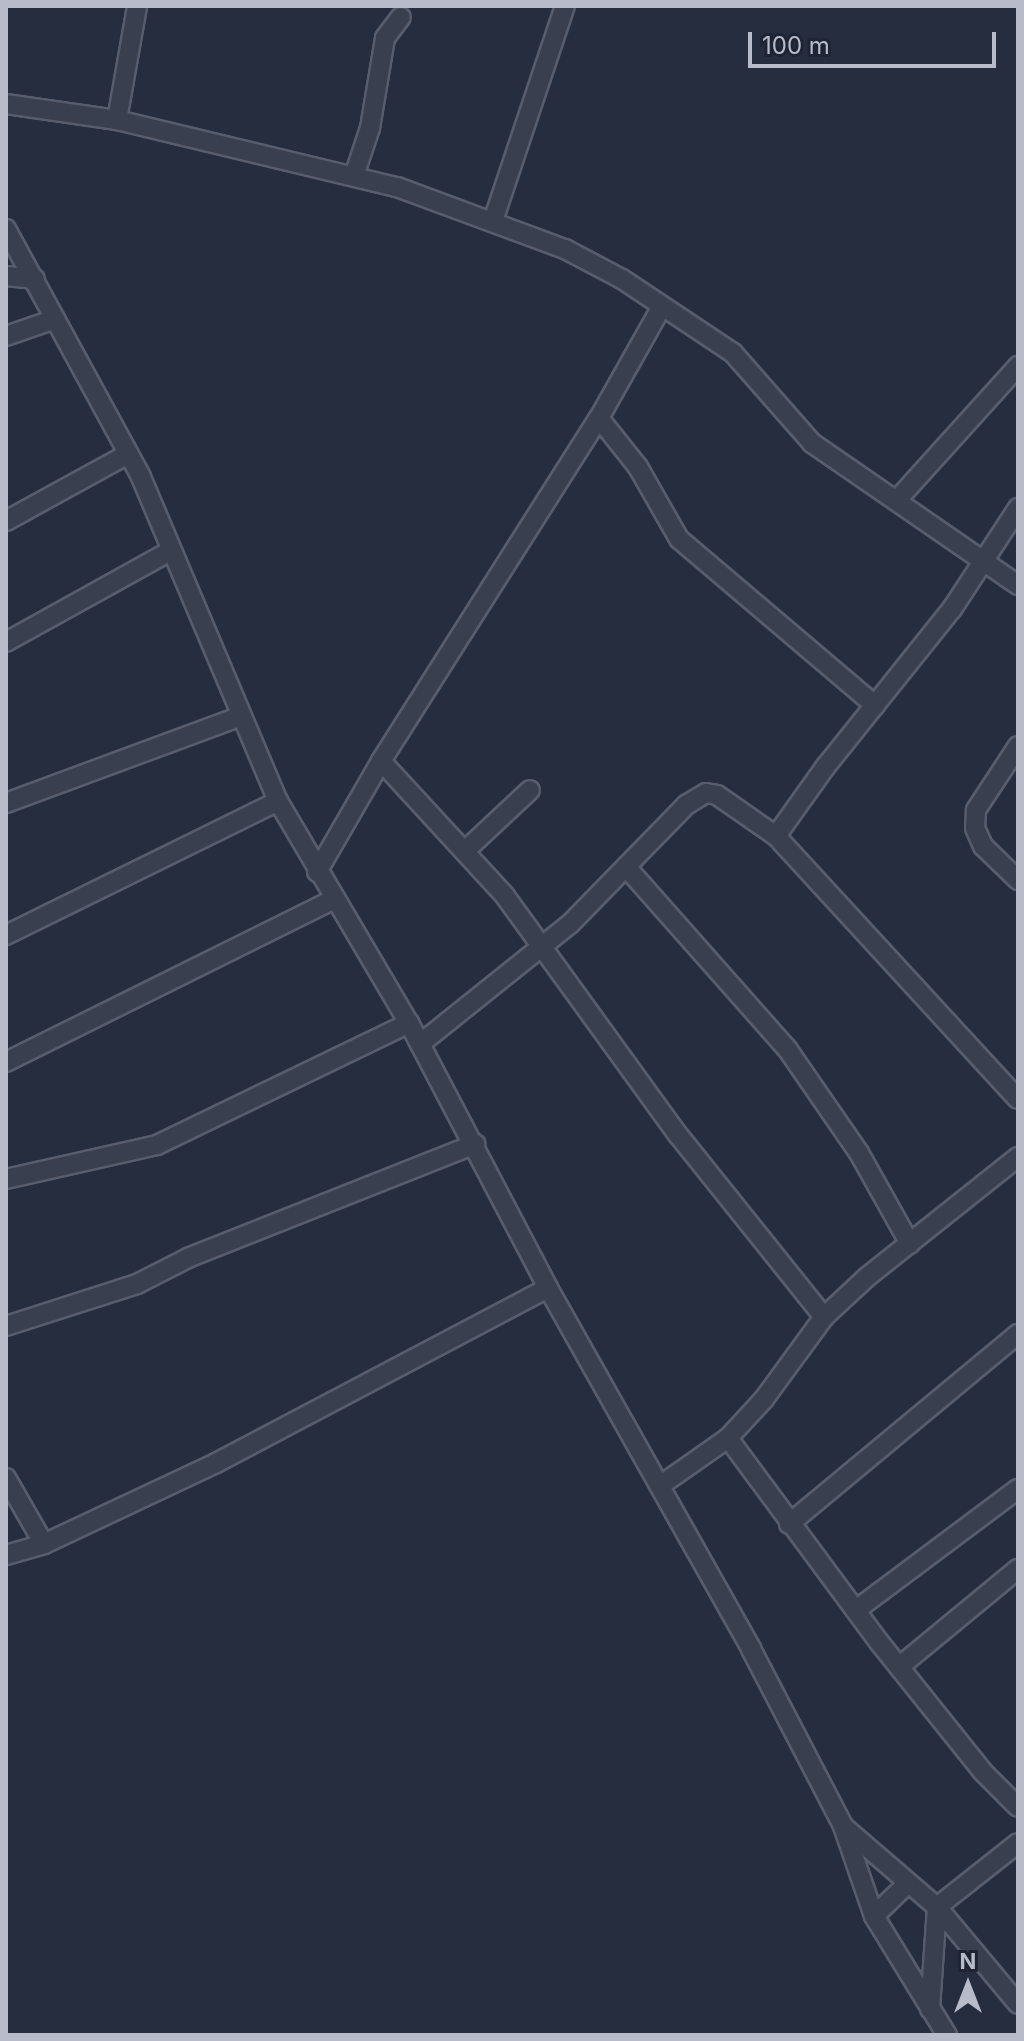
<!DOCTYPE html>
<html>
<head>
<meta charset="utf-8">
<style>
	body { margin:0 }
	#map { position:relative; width:1024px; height:2041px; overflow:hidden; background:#262d3f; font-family:Inter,sans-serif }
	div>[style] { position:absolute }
	.roads { filter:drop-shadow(2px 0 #585d6d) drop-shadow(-2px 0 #585d6d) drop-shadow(0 2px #585d6d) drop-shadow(0 -2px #585d6d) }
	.minor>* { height:18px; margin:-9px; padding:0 9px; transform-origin:9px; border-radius:9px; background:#3a3f4f }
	span { translate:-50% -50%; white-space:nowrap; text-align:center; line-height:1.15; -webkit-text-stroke:7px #1f2434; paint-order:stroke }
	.frame { position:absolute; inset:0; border:8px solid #b7bbca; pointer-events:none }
	.north { position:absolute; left:928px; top:1945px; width:80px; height:80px; -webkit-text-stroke:6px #1f2434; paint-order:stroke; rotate:0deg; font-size:22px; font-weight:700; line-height:32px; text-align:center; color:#b7bbca }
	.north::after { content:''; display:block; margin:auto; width:28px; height:36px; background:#b7bbca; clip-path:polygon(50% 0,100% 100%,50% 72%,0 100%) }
	.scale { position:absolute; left:748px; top:32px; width:248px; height:36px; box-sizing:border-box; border:4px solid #b7bbca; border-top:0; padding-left:10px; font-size:24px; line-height:28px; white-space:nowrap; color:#b7bbca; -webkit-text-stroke:6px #1f2434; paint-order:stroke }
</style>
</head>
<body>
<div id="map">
	<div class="roads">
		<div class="minor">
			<i style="left:6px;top:104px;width:112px;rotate:8.2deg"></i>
			<i style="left:117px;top:120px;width:288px;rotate:13.5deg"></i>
			<i style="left:397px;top:187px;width:179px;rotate:20.3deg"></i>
			<i style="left:565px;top:249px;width:64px;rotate:27.8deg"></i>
			<i style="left:622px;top:279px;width:133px;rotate:33.7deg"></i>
			<i style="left:733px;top:353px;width:120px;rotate:48.7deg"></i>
			<i style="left:812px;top:443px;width:250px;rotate:34.6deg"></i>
			<i style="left:117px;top:120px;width:116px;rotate:-80deg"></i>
			<i style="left:354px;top:176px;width:51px;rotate:-71.6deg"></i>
			<i style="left:370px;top:128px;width:91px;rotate:-80.5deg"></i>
			<i style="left:385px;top:38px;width:26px;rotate:-53deg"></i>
			<i style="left:493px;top:221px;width:227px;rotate:-71.5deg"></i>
			<i style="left:6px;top:229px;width:282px;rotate:61.4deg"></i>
			<i style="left:141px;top:477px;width:352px;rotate:67.1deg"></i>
			<i style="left:278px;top:801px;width:258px;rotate:59.5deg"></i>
			<i style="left:409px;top:1023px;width:299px;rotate:62.3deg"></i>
			<i style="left:548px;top:1288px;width:414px;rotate:60.6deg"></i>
			<i style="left:751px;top:1649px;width:199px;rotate:62.5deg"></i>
			<i style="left:843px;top:1826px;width:95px;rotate:71deg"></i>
			<i style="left:874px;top:1916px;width:140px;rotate:58.5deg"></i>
			<i style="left:6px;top:276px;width:29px;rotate:6deg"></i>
			<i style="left:6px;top:336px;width:52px;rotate:-19.1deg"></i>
			<i style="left:599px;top:418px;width:63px;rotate:51.5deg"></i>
			<i style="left:638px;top:467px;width:83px;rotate:60.3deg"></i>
			<i style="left:679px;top:539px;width:257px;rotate:40.3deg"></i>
			<i style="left:897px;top:500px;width:181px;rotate:-47.9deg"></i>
			<i style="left:6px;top:521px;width:139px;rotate:-28.8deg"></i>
			<i style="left:6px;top:642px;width:188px;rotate:-29deg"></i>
			<i style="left:1018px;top:746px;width:77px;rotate:123.3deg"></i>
			<i style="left:976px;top:810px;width:18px;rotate:93deg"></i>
			<i style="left:975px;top:828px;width:20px;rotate:66deg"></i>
			<i style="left:983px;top:846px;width:49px;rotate:44.2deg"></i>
			<i style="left:381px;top:761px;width:183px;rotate:47.4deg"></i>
			<i style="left:505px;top:896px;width:296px;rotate:54.1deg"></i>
			<i style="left:679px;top:1136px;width:232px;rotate:51.3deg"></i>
			<i style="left:6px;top:803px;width:248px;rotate:-20.3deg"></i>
			<i style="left:776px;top:836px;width:86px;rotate:-54.5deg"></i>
			<i style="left:826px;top:766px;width:201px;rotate:-51.3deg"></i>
			<i style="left:952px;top:609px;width:121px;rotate:-56.8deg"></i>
			<i style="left:467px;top:849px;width:86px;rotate:-43.1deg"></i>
			<i style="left:628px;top:869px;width:242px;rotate:48.5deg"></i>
			<i style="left:788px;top:1050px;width:125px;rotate:55.4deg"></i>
			<i style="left:859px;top:1153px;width:104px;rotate:60.7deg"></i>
			<i style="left:317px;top:872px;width:128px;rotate:-60deg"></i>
			<i style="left:381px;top:761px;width:406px;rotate:-57.6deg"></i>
			<i style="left:599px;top:418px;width:126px;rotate:-60.6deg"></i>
			<i style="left:6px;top:935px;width:303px;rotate:-26.2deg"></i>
			<i style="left:420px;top:1044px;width:192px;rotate:-38.7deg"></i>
			<i style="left:570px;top:924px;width:166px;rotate:-45.7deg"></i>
			<i style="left:686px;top:805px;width:23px;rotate:-31deg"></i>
			<i style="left:706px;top:793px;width:11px;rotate:10deg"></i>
			<i style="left:717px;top:795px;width:72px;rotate:34.8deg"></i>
			<i style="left:776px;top:836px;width:357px;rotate:47.4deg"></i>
			<i style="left:6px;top:1062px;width:365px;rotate:-26.4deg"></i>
			<i style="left:6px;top:1179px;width:155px;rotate:-12.7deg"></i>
			<i style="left:157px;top:1145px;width:280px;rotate:-25.8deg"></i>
			<i style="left:6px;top:1326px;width:138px;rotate:-17.8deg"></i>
			<i style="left:137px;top:1284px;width:59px;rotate:-27deg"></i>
			<i style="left:190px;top:1257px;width:307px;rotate:-21.6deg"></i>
			<i style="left:728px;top:1438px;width:254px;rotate:53.5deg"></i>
			<i style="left:879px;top:1642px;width:166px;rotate:51.3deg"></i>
			<i style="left:983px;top:1772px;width:49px;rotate:45deg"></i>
			<i style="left:6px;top:1478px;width:76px;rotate:60.1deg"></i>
			<i style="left:44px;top:1544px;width:190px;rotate:-25.2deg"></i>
			<i style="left:216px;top:1463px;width:375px;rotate:-27.8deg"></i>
			<i style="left:661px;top:1485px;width:82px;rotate:-35deg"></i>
			<i style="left:728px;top:1438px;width:53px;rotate:-47.3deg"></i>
			<i style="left:764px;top:1399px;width:102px;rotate:-53.8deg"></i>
			<i style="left:824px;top:1317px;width:59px;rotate:-42.9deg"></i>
			<i style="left:867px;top:1277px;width:193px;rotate:-38.5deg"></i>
			<i style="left:789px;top:1524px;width:298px;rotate:-39.7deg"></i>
			<i style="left:6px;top:1555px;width:40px;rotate:-16deg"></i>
			<i style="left:856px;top:1610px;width:202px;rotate:-36.8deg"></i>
			<i style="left:899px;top:1667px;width:154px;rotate:-39.5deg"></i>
			<i style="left:845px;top:1828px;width:121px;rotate:40.7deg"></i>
			<i style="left:937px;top:1907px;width:126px;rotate:50.1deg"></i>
			<i style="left:874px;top:1916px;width:45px;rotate:-44.1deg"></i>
			<i style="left:930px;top:2009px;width:102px;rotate:-86.1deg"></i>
			<i style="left:937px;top:1907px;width:103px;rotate:-38.3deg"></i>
		</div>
	</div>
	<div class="frame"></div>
	<div class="north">N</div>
	<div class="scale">100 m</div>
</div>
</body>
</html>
